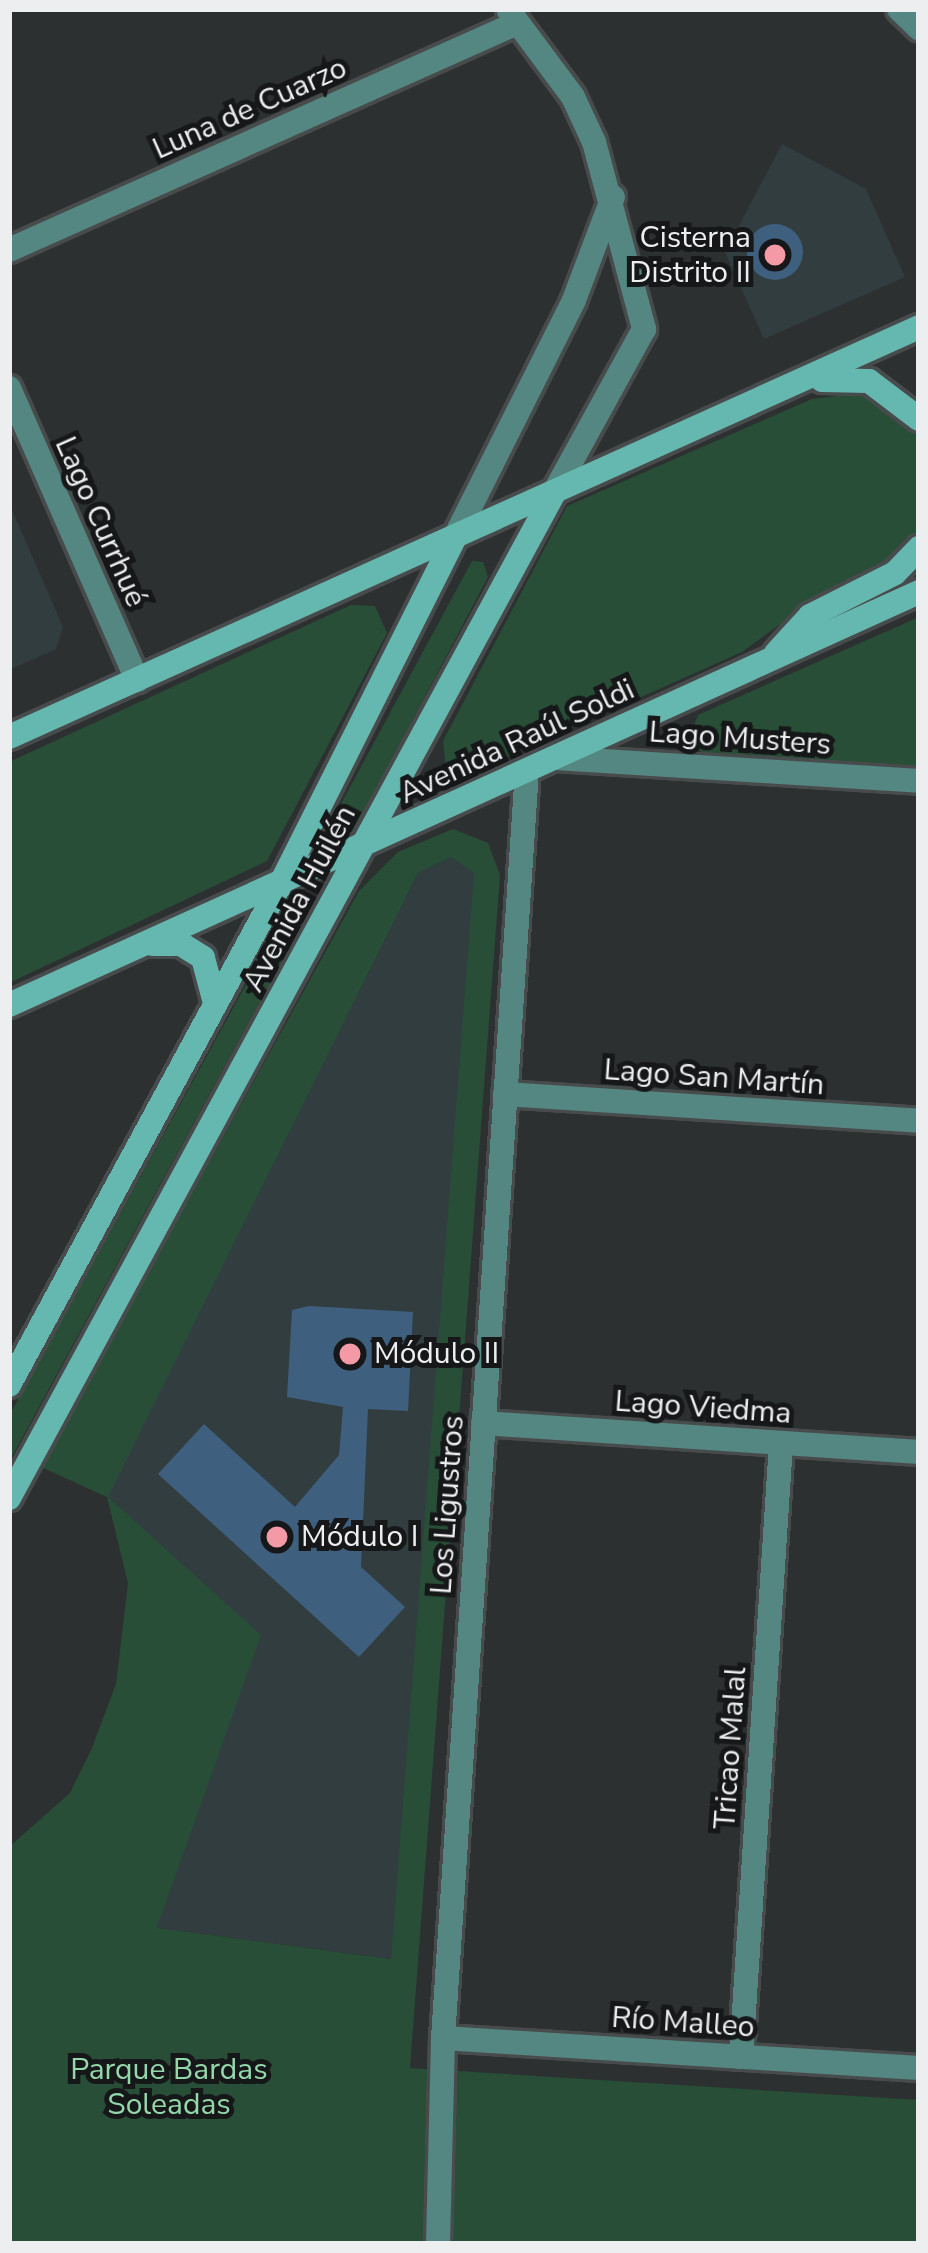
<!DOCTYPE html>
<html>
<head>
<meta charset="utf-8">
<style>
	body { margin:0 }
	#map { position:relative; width:928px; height:2253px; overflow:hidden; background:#2d3031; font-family:"Nunito Sans",sans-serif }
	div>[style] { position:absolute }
	.built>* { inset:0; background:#323d3f }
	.green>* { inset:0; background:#284e37 }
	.building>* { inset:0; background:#3f5f7e }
	.round { border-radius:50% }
	.roads { filter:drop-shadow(3px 0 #484b4c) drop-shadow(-3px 0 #484b4c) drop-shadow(0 3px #484b4c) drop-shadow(0 -3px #484b4c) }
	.minor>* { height:24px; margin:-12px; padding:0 12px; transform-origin:12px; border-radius:12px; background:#548781 }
	.secondary>* { height:24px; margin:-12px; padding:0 12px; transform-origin:12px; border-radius:12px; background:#65b8af }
	.dots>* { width:33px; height:33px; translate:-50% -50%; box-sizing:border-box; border:6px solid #161718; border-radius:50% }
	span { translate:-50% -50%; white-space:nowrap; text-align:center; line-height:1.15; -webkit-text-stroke:10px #161718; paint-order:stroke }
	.street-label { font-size:30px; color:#eceeef }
	.poi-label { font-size:30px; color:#eceeef }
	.right { translate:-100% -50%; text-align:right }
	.left { translate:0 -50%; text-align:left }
	.park-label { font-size:30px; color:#94d7ab }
	.frame { position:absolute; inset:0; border:12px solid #eceeef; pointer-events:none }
</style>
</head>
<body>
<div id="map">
	<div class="built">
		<i style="clip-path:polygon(782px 144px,866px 189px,905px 277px,764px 339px,725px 252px)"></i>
		<i style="clip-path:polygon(9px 503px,63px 627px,56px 649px,9px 670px)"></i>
		<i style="clip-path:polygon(451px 857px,475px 873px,392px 1959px,157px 1928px,260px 1635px,107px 1497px,418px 873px)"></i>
	</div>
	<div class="green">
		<i style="clip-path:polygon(869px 392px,919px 437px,919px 535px,896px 562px,805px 606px,742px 652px,471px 773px,446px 769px,443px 741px,567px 506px,812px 399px)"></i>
		<i style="clip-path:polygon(472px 561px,483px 562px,488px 577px,351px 837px,335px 841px,329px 826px)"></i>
		<i style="clip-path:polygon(351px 605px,375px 606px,387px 633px,267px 861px,9px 983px,9px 762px)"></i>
		<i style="clip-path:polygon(919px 617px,919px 766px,704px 754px,688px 741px,698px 715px)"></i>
		<i style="clip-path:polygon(evenodd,453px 829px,488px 843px,500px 875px,410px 2068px,919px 2100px,919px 2244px,9px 2244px,9px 1847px,70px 1793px,92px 1748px,116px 1684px,128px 1583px,107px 1497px,41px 1467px,359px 891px,398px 852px,453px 829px,451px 857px,474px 873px,391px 1959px,157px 1928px,261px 1635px,108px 1497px,418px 873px,451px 857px)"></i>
		<i style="clip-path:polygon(288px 908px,302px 924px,9px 1462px,9px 1416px)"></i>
	</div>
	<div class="building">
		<i class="round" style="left:747px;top:224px;width:56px;height:56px"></i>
		<i style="clip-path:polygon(309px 1306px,413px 1312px,408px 1411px,368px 1409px,361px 1567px,405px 1607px,359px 1657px,158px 1474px,204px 1424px,295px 1507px,339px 1455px,343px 1407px,287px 1397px,292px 1310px)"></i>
	</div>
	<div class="roads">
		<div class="minor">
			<i style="left:899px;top:9px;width:28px;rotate:44deg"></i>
			<i style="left:509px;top:11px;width:107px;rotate:53.3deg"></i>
			<i style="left:573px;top:97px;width:50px;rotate:65deg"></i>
			<i style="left:594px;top:142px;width:194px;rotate:75deg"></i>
			<i style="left:644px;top:329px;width:187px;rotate:118.8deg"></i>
			<i style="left:9px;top:250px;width:554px;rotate:-24.07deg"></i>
			<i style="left:9px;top:388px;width:319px;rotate:66.3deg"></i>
			<i style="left:454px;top:539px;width:267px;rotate:-63.3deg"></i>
			<i style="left:574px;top:300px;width:110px;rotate:-69.3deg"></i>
			<i style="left:556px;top:758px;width:364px;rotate:3.6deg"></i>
			<i style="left:505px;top:1094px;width:415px;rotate:3.7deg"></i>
			<i style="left:483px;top:1423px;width:437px;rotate:3.8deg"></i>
			<i style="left:443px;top:2038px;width:477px;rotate:3.6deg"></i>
			<i style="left:741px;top:2057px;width:615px;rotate:-86.27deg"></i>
			<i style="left:438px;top:2244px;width:206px;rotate:-88.6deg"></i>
			<i style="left:443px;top:2038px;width:1270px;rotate:-86.21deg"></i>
		</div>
		<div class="secondary">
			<i style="left:822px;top:380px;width:47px;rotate:1.2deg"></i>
			<i style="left:869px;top:381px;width:63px;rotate:37.2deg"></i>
			<i style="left:776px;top:653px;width:50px;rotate:-47.4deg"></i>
			<i style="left:810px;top:616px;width:95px;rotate:-26.8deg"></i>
			<i style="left:895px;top:573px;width:35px;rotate:-46deg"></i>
			<i style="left:9px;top:737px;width:998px;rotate:-24.25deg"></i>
			<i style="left:153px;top:944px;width:28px"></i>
			<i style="left:181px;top:944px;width:26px;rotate:32deg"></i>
			<i style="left:203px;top:958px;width:47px;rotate:75.1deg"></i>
			<i style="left:9px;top:1005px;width:999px;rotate:-24.41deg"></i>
			<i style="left:9px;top:1385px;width:569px;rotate:-61.54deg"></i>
			<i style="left:280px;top:885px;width:387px;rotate:-63.3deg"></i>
			<i style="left:9px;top:1498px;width:1143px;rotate:-61.53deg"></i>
		</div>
	</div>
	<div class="dots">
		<i style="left:775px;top:255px;background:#f49aa6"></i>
		<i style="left:350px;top:1354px;background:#f49aa6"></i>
		<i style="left:277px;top:1537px;background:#f49aa6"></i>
	</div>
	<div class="street-label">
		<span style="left:250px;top:109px;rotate:-24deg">Luna de Cuarzo</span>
		<span style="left:100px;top:522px;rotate:66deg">Lago Currhué</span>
		<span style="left:740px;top:739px;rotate:4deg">Lago Musters</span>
		<span style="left:517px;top:742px;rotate:-25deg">Avenida Raúl Soldi</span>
		<span style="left:300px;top:899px;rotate:-62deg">Avenida Huilén</span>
		<span style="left:714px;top:1078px;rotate:4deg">Lago San Martín</span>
		<span style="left:703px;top:1408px;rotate:4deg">Lago Viedma</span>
		<span style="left:448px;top:1505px;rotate:-86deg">Los Ligustros</span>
		<span style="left:731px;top:1748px;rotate:-86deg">Tricao Malal</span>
		<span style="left:683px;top:2023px;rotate:4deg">Río Malleo</span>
	</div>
	<div class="poi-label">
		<span class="right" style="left:751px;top:255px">Cisterna<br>Distrito II</span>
		<span class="left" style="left:374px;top:1354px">Módulo II</span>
		<span class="left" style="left:301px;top:1537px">Módulo I</span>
	</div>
	<div class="park-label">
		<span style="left:169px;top:2087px">Parque Bardas<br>Soleadas</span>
	</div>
	<div class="frame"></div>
</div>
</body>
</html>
